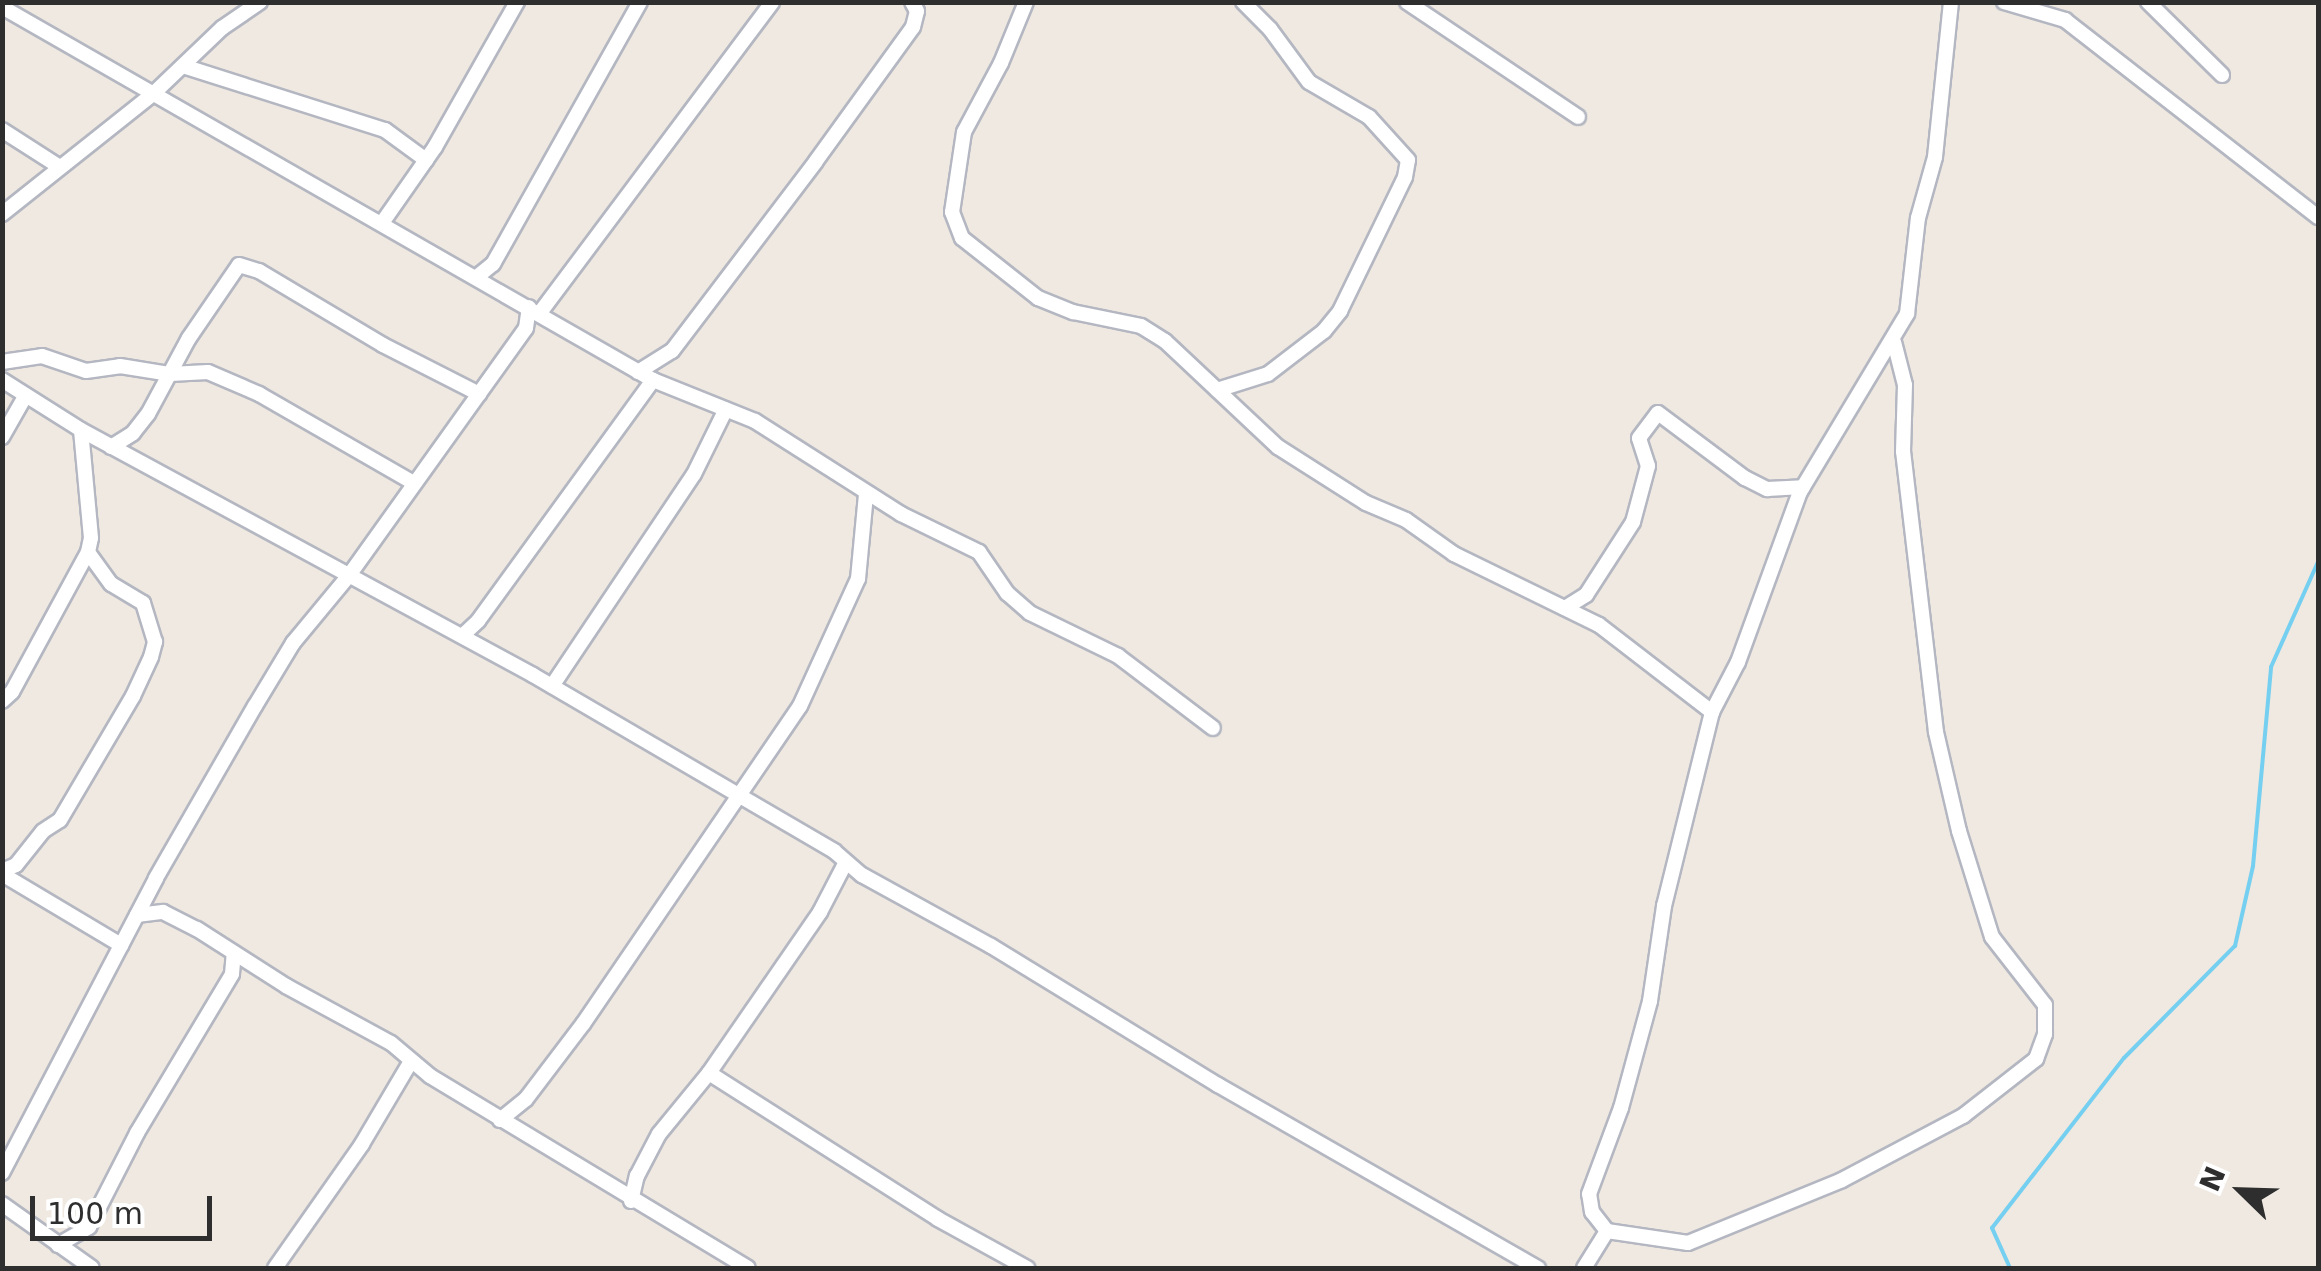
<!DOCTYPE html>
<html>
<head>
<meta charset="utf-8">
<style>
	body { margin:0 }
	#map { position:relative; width:2321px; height:1271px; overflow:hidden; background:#efe9e1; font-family:"DejaVu Sans",sans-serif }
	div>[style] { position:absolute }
	.stream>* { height:4px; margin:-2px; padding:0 2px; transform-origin:2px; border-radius:2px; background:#75cff0 }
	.roads { filter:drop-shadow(2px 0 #b4b7c1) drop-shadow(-2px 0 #b4b7c1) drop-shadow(0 2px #b4b7c1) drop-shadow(0 -2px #b4b7c1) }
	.street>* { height:14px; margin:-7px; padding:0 7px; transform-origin:7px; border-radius:7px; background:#fff }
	span { translate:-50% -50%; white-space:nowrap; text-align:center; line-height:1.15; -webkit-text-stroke:8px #fff; paint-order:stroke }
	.frame { position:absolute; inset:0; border:5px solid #2e2e2e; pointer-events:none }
	.north { position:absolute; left:2191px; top:1141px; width:100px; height:100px; -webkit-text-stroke:8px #fff; paint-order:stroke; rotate:293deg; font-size:28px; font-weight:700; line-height:40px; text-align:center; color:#2e2e2e }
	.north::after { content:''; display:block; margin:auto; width:35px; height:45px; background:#2e2e2e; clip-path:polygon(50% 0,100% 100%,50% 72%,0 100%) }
	.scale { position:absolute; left:30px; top:1196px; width:182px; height:45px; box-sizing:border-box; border:5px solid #2e2e2e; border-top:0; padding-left:12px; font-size:30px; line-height:35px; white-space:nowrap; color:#2e2e2e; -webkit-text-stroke:8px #fff; paint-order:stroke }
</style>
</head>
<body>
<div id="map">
	<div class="stream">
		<i style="left:2010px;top:1268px;width:44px;rotate:-114.2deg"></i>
		<i style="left:1992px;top:1228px;width:215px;rotate:-52.2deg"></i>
		<i style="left:2124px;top:1058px;width:158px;rotate:-45.3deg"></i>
		<i style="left:2235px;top:946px;width:82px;rotate:-77.3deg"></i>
		<i style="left:2253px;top:866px;width:200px;rotate:-84.8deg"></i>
		<i style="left:2271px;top:667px;width:115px;rotate:-65.9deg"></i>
	</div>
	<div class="roads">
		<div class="street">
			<i style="left:1026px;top:2px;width:66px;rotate:112.3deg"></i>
			<i style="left:1001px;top:63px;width:78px;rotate:118.2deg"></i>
			<i style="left:964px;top:132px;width:81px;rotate:98.5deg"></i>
			<i style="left:952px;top:212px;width:28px;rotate:69deg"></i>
			<i style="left:962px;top:238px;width:97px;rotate:38.3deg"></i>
			<i style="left:1038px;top:298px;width:38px;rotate:22deg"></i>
			<i style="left:1073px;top:312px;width:69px;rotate:11.6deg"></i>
			<i style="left:1141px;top:326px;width:28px;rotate:32deg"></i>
			<i style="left:1165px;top:341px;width:155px;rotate:43.2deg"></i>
			<i style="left:1278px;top:447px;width:104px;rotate:32.5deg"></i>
			<i style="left:1366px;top:503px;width:43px;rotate:23deg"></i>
			<i style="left:1406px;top:520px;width:59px;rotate:35.3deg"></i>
			<i style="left:1454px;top:554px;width:161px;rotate:26.1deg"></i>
			<i style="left:1599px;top:625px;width:143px;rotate:37.6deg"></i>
			<i style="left:1407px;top:2px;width:206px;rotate:33.9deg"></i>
			<i style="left:2004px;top:2px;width:64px;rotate:16.4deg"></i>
			<i style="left:2065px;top:20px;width:321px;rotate:37.9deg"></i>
			<i style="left:2148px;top:2px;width:104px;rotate:44.6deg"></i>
			<i style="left:2px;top:7px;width:750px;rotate:29.81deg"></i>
			<i style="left:653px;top:380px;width:110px;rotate:21.9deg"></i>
			<i style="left:755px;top:421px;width:173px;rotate:32.5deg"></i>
			<i style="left:901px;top:514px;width:87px;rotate:26deg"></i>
			<i style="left:979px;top:552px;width:50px;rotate:55.7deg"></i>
			<i style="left:1007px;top:593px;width:30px;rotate:41deg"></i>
			<i style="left:1030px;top:613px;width:98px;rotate:26deg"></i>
			<i style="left:1118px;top:656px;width:119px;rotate:37.2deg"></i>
			<i style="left:183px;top:66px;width:212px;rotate:17.6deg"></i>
			<i style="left:385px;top:130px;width:51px;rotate:36.2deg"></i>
			<i style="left:2px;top:130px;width:67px;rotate:32.7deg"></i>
			<i style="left:2px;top:214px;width:194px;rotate:-38.5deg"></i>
			<i style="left:154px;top:93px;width:94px;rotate:-43.7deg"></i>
			<i style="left:222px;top:28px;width:46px;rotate:-34.4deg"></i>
			<i style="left:382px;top:223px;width:93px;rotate:-55.1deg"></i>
			<i style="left:435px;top:147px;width:167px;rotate:-60.5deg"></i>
			<i style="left:478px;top:276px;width:19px;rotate:-39deg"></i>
			<i style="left:493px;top:264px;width:300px;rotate:-60.7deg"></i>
			<i style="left:539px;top:314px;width:389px;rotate:-53.2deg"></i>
			<i style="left:2px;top:362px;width:40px;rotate:-8.5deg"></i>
			<i style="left:42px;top:356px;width:46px;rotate:18.8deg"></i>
			<i style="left:86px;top:371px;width:34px;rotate:-8deg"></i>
			<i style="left:120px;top:366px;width:51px;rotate:9.1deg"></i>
			<i style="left:170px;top:374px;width:38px;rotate:-3deg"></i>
			<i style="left:208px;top:372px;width:56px;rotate:23.3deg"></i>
			<i style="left:259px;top:394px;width:177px;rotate:29.9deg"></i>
			<i style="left:638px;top:372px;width:40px;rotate:-32deg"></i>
			<i style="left:672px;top:351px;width:238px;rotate:-52.8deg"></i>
			<i style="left:816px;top:161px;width:165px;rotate:-54.1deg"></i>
			<i style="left:913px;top:27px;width:16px;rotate:-76deg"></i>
			<i style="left:917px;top:11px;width:10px;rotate:-119deg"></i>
			<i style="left:2px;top:380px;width:93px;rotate:32.3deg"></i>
			<i style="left:81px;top:430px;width:514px;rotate:28.46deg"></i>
			<i style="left:533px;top:675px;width:349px;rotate:30.3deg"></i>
			<i style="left:834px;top:851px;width:37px;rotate:41deg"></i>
			<i style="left:862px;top:875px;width:147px;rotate:28.8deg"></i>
			<i style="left:991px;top:946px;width:266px;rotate:31.5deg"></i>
			<i style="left:1218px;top:1085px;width:369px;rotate:29.8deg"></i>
			<i style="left:1217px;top:390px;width:53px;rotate:-17.4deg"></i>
			<i style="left:1268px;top:374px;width:71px;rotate:-37.5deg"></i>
			<i style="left:1324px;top:331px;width:26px;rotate:-51deg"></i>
			<i style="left:1340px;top:311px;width:149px;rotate:-64.1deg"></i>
			<i style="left:1405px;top:177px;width:17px;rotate:-80deg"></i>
			<i style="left:1408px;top:160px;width:58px;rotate:-132.2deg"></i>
			<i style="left:1369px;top:117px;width:69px;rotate:-149.7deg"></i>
			<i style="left:1309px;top:82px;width:66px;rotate:-126.3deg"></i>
			<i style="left:1270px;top:29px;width:38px;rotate:-135deg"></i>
			<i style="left:2px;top:437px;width:48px;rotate:-60.3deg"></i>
			<i style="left:111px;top:447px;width:26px;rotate:-32deg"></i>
			<i style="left:133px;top:433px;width:24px;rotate:-52deg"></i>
			<i style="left:148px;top:414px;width:86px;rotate:-61.7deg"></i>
			<i style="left:189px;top:338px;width:88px;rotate:-55.6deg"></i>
			<i style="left:239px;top:265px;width:21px;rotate:17deg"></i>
			<i style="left:259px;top:271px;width:144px;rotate:30.8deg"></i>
			<i style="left:383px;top:345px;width:108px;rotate:27deg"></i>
			<i style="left:1565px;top:608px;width:25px;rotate:-32deg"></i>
			<i style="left:1586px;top:595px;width:87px;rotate:-57.2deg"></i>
			<i style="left:1633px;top:522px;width:58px;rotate:-75deg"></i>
			<i style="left:1648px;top:466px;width:29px;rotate:-108deg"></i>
			<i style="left:1639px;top:438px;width:31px;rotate:-53deg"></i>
			<i style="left:1658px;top:413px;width:109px;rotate:36.8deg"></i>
			<i style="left:1745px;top:478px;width:25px;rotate:27deg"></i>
			<i style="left:1767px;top:489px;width:36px;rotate:-3deg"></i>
			<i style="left:462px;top:636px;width:22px;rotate:-43deg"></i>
			<i style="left:478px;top:621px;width:298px;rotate:-54deg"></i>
			<i style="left:552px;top:686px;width:255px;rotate:-56.2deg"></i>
			<i style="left:694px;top:474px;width:72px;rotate:-63.8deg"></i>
			<i style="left:2px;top:701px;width:13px;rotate:-42deg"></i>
			<i style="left:12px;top:692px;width:159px;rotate:-61.5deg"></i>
			<i style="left:88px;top:552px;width:14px;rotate:-78deg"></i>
			<i style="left:91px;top:538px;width:108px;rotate:-95.3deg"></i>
			<i style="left:2px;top:871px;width:15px;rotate:-23deg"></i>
			<i style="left:16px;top:865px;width:43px;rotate:-51.5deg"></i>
			<i style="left:43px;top:831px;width:20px;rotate:-33deg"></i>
			<i style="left:60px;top:820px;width:144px;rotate:-59.5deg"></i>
			<i style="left:133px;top:696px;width:43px;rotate:-65.2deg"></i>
			<i style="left:151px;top:657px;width:16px;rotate:-75deg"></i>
			<i style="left:155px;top:642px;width:41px;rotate:-107.1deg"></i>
			<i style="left:143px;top:603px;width:37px;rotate:-149deg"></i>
			<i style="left:111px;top:584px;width:39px;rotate:-126deg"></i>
			<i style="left:2px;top:874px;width:139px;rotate:30.8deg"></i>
			<i style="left:137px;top:915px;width:26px;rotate:-7deg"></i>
			<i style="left:163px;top:912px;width:38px;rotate:27deg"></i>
			<i style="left:197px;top:929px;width:106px;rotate:32.6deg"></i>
			<i style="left:286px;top:986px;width:119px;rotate:28.5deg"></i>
			<i style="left:391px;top:1043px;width:51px;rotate:40.2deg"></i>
			<i style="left:430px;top:1076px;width:371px;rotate:31.1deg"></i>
			<i style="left:709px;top:1073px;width:272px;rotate:32.5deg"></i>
			<i style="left:938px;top:1219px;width:102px;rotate:28.8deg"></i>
			<i style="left:500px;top:1120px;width:33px;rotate:-39deg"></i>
			<i style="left:526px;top:1099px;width:94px;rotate:-52.8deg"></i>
			<i style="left:583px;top:1024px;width:385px;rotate:-55.7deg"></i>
			<i style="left:800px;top:706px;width:140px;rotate:-65.5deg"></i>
			<i style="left:858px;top:579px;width:85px;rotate:-84.6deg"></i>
			<i style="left:2px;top:1173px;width:333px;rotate:-62.4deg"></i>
			<i style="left:156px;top:878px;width:198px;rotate:-60.1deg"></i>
			<i style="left:255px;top:706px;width:74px;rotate:-58.9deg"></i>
			<i style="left:293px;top:643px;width:89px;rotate:-50.4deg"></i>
			<i style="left:350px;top:574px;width:302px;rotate:-54.4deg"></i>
			<i style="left:526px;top:328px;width:21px;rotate:-82deg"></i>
			<i style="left:631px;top:1201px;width:26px;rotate:-77deg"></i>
			<i style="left:637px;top:1176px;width:47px;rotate:-62.4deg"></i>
			<i style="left:659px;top:1134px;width:79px;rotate:-50.7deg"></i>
			<i style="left:709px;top:1073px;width:196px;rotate:-55.4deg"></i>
			<i style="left:820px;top:912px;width:56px;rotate:-62.5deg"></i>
			<i style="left:2px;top:1204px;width:110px;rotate:35.4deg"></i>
			<i style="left:1607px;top:1231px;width:82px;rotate:8.4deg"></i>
			<i style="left:1688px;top:1243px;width:166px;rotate:-22.2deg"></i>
			<i style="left:1842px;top:1180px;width:137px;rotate:-27.9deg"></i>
			<i style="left:1963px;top:1116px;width:93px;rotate:-38deg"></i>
			<i style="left:2036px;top:1059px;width:27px;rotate:-70deg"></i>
			<i style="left:2045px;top:1034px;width:29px;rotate:-90deg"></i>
			<i style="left:2045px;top:1005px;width:86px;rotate:-127.9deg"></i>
			<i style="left:1992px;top:937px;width:111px;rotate:-107.3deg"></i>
			<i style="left:1959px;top:831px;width:102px;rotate:-103.1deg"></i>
			<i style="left:1936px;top:732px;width:282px;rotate:-96.7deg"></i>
			<i style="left:1903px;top:452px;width:67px;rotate:-88.3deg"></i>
			<i style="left:1905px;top:385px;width:44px;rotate:-104.3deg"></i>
			<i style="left:58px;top:1245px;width:36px;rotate:-30deg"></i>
			<i style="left:89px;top:1227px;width:106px;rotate:-62.9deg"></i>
			<i style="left:137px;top:1133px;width:185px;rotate:-59.1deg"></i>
			<i style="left:232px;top:974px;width:21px;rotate:-85deg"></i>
			<i style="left:275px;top:1268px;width:151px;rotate:-54.9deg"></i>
			<i style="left:362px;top:1144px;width:96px;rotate:-59.4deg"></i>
			<i style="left:1584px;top:1268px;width:44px;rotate:-58.1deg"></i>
			<i style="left:1607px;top:1231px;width:24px;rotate:-128deg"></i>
			<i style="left:1592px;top:1212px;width:18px;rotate:-99deg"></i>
			<i style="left:1589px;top:1194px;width:92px;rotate:-69.6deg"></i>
			<i style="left:1621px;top:1108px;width:111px;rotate:-74.8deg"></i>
			<i style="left:1650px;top:1001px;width:96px;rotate:-81.6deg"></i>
			<i style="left:1664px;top:906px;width:200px;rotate:-76.1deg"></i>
			<i style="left:1712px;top:712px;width:56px;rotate:-62.5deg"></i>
			<i style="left:1738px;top:662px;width:181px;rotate:-70deg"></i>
			<i style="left:1800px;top:492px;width:208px;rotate:-59deg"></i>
			<i style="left:1907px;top:314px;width:97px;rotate:-83.5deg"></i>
			<i style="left:1918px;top:218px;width:63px;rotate:-74.4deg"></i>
			<i style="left:1935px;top:157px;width:156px;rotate:-84.1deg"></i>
		</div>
	</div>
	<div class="frame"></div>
	<div class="north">N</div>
	<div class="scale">100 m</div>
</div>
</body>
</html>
